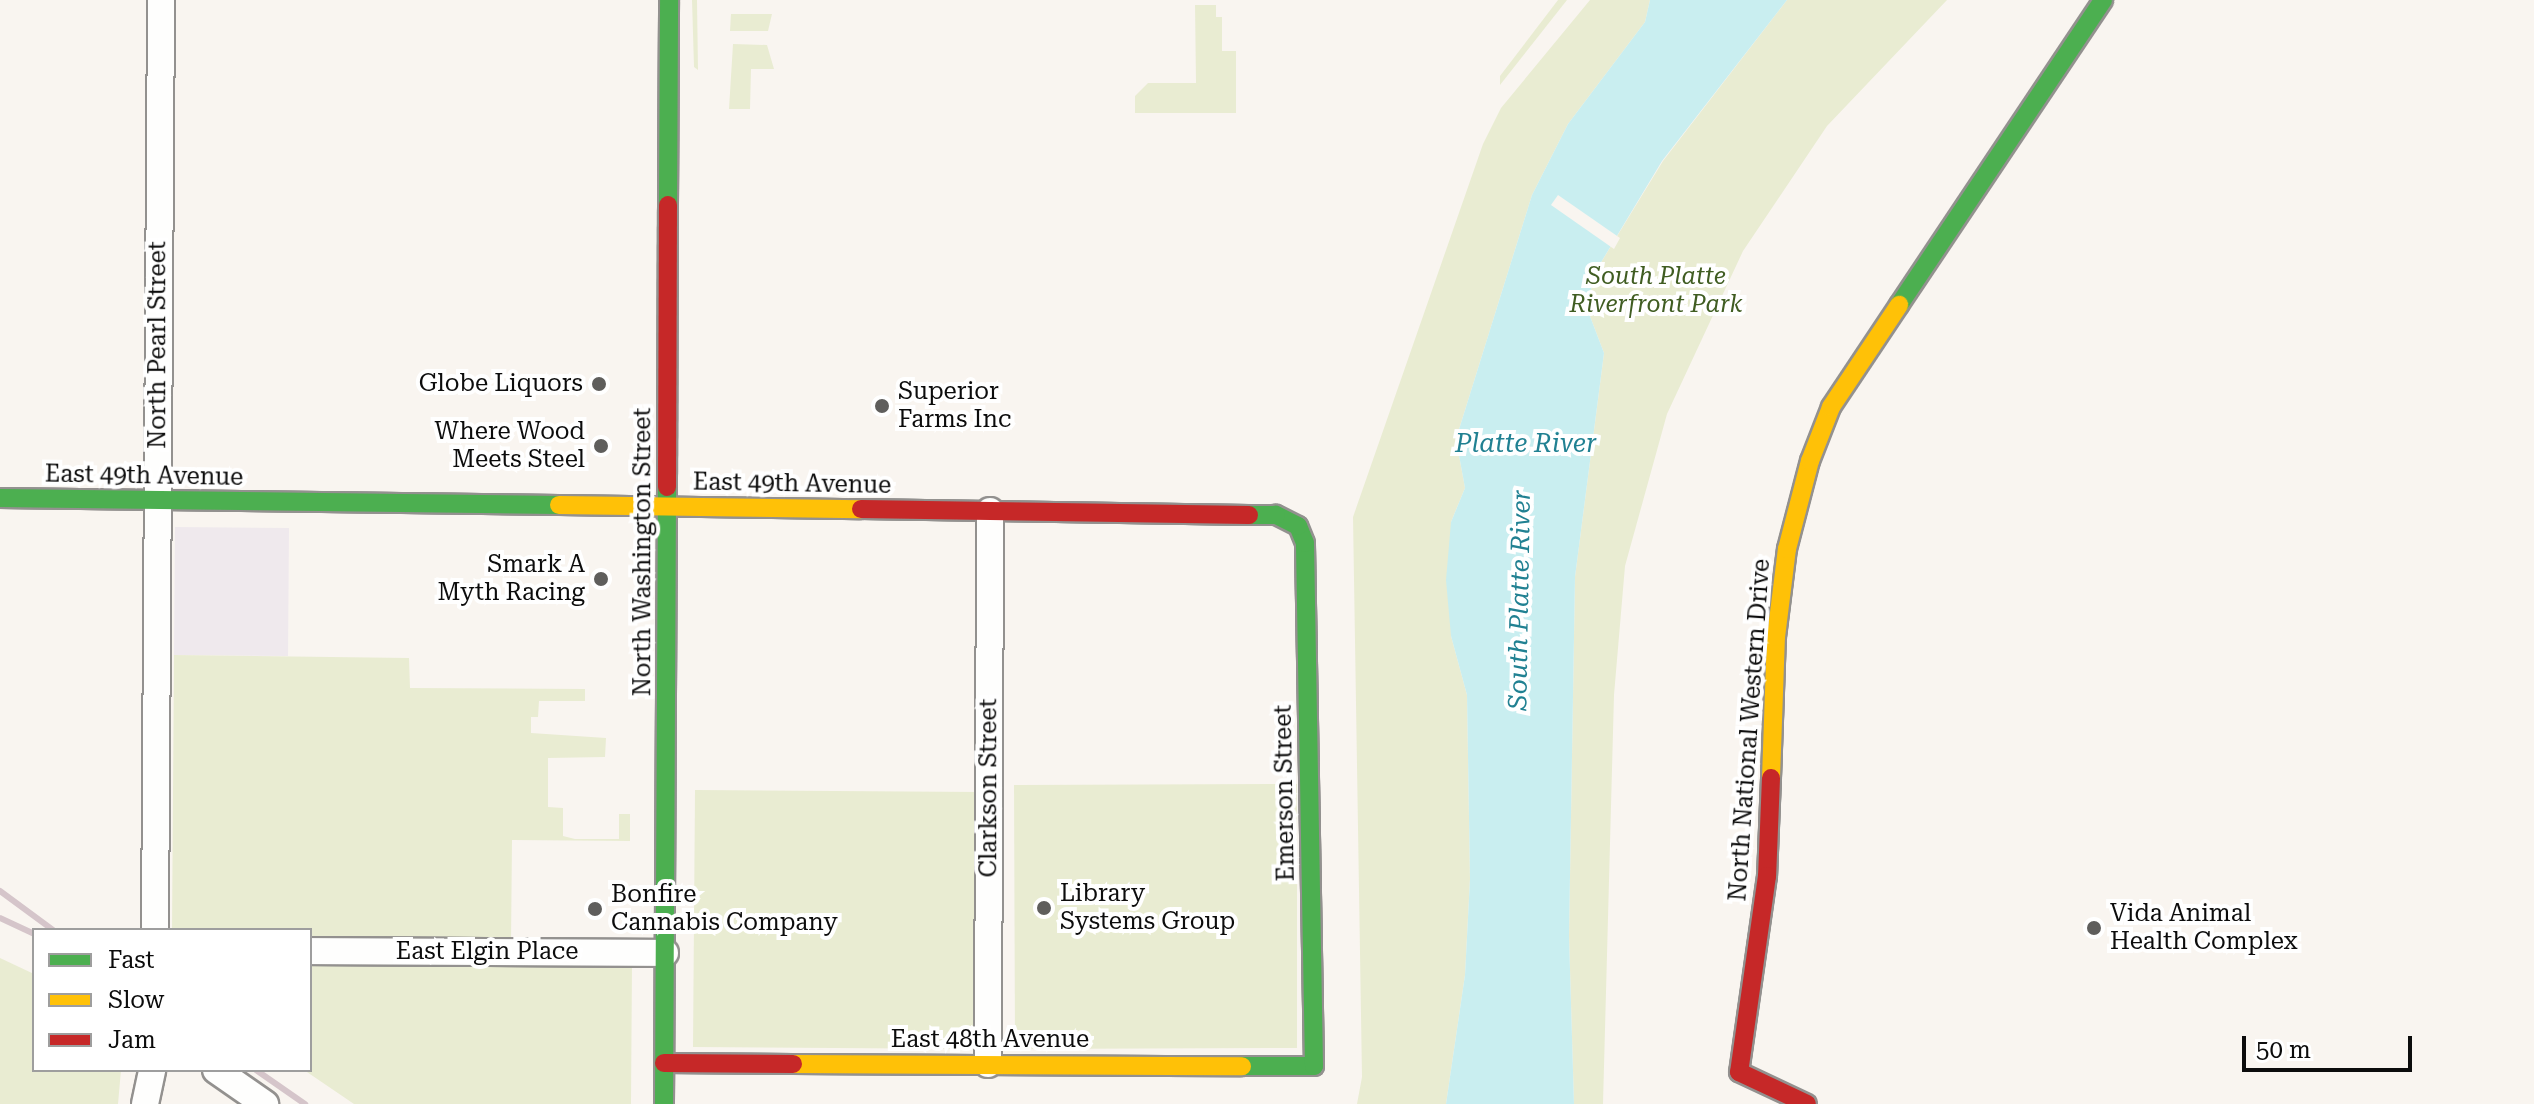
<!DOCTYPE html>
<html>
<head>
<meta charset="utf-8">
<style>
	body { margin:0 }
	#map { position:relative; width:2534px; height:1104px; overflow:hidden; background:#f9f5f0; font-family:"Roboto Serif",serif }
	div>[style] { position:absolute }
	.industrial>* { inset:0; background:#efe9ed }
	.green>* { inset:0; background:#e9ecd2 }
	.water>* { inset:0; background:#c9eef0 }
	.pier>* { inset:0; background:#f9f5f0 }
	.roads { filter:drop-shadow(2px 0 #93918f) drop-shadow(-2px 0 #93918f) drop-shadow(0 2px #93918f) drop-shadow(0 -2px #93918f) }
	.street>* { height:26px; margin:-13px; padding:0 13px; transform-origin:13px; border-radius:13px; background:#fefefd }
	.fast>* { height:18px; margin:-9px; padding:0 9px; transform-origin:9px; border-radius:9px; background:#4caf50 }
	.slow>* { height:18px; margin:-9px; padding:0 9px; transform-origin:9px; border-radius:9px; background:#ffc107 }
	.jam>* { height:18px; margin:-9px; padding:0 9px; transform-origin:9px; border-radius:9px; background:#c62828 }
	.rail>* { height:6px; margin:-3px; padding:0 3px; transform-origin:3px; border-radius:3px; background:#d5c5ca }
	.dots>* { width:22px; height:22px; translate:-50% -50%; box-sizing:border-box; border:4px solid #fff; border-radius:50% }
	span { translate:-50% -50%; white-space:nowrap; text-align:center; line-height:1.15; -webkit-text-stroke:8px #fff; paint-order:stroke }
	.park-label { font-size:24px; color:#405d22; font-style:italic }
	.street-label { font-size:24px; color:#0c0c0c }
	.poi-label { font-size:24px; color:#0c0c0c }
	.right { translate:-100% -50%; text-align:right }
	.left { translate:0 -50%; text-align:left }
	.water-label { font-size:26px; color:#218192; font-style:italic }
	.legend { position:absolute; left:32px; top:928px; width:280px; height:144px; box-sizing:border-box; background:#fff; border:2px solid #9e9e9e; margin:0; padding:10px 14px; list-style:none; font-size:24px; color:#0c0c0c }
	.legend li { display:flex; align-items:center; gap:16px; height:40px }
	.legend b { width:40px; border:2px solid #9e9e9e }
	.scale { position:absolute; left:2242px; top:1036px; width:170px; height:36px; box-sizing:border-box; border:4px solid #0c0c0c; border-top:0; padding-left:10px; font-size:24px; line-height:28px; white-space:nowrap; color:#0c0c0c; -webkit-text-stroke:6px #fff; paint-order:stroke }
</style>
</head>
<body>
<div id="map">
	<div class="industrial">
		<i style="clip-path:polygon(175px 527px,289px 528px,288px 656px,174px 655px)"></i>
	</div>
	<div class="green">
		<i style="clip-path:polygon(692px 0,697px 0,698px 70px,694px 67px)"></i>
		<i style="clip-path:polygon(1558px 0,1567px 0,1500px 85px,1500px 76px)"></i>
		<i style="clip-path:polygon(1590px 0,1650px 0,1645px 22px,1568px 124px,1532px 195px,1456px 439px,1465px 488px,1451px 522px,1451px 636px,1467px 695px,1470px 879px,1465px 975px,1446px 1104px,1357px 1104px,1362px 1077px,1353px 517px,1483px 144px,1501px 108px)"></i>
		<i style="clip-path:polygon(1787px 0,1947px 0,1827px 126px,1743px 251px,1667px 414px,1625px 566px,1614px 695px,1603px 1104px,1574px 1104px,1569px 936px,1575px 577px,1604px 353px,1588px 311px,1590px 292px,1600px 264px,1663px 161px)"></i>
		<i style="clip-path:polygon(1195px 5px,1216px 5px,1216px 17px,1222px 17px,1222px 51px,1236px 51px,1236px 113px,1135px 113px,1135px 96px,1148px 83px,1196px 83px)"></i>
		<i style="clip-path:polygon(731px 14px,772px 14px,768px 31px,730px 31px)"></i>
		<i style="clip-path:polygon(733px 44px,767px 45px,774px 69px,751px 69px,750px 109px,729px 109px)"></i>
		<i style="clip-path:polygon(174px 655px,409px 658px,410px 688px,585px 689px,585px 701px,539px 701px,538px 717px,531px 717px,531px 733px,606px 738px,605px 757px,548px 758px,548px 807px,563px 808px,563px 836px,575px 839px,619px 839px,619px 814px,630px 814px,630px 841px,512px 840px,511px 943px,310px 941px,310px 930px,172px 930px)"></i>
		<i style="clip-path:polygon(1297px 784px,1297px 1048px,1015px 1049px,1014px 785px)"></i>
		<i style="clip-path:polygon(695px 790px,979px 792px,978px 1049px,693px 1047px)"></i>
		<i style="clip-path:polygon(0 958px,34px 974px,34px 1070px,121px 1070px,118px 1104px,0 1104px)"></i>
		<i style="clip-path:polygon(632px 964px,631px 1104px,354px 1104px,304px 1070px,310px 1070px,310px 965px)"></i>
	</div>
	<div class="water">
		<i style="clip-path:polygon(1650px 0,1787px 0,1662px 161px,1600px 264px,1590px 292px,1588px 311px,1604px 353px,1575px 577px,1569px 936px,1574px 1104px,1446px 1104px,1465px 975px,1470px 879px,1467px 695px,1451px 636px,1446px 580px,1451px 522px,1465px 488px,1456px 439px,1532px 195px,1568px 124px,1645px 22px)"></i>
	</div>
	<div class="pier">
		<i style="clip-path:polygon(1558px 195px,1620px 238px,1614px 249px,1551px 205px)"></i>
	</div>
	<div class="roads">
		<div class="street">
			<i style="left:155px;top:930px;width:930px;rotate:-89.63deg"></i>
			<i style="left:310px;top:951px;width:355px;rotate:0.3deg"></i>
			<i style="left:988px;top:1064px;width:553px;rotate:-89.79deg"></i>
			<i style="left:216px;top:1070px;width:60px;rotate:34.8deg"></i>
			<i style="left:145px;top:1104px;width:35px;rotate:-78deg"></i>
		</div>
		<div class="fast">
			<i style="left:668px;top:205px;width:205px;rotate:-89.7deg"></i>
			<i style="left:1899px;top:305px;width:367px;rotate:-56.2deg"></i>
			<i style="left:0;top:498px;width:559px;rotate:0.72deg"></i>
			<i style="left:1242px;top:1066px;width:72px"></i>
			<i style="left:1314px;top:1066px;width:523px;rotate:-90.99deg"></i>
			<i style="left:1305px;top:543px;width:18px;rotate:-112deg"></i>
			<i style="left:1298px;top:526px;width:25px;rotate:-153deg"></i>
			<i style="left:1276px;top:515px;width:27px;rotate:180deg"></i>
			<i style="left:664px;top:1104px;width:617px;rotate:-89.72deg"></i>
		</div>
		<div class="slow">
			<i style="left:559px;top:505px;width:302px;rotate:0.8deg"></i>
			<i style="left:1771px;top:778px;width:141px;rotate:-88deg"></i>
			<i style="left:1776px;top:637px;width:89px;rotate:-82.9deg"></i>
			<i style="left:1787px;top:549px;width:91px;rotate:-75.4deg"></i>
			<i style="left:1810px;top:461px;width:58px;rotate:-68.7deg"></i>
			<i style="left:1831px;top:407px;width:123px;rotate:-56.3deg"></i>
			<i style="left:793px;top:1064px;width:449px;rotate:0.3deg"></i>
		</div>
		<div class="jam">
			<i style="left:667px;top:487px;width:282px;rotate:-89.8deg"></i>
			<i style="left:861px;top:509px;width:388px;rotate:0.9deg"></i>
			<i style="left:1771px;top:778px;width:98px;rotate:92.3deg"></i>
			<i style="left:1767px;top:876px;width:198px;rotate:98.1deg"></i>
			<i style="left:1739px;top:1072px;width:75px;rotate:25.2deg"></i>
			<i style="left:664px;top:1063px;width:129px;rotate:0.4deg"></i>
		</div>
	</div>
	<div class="rail">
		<i style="left:0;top:891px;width:66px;rotate:36.3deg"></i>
		<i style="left:0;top:918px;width:38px;rotate:25deg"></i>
		<i style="left:256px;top:1070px;width:60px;rotate:34.8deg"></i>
	</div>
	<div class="dots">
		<i style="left:599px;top:384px;background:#5f5e5c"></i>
		<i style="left:882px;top:406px;background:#5f5e5c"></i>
		<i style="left:601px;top:446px;background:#5f5e5c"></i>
		<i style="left:601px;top:579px;background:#5f5e5c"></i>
		<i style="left:1044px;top:908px;background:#5f5e5c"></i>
		<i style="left:595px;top:909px;background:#5f5e5c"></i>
		<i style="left:2094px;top:928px;background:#5f5e5c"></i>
	</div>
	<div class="park-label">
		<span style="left:1656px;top:291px">South Platte<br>Riverfront Park</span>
	</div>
	<div class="street-label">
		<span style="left:158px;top:345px;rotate:-90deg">North Pearl Street</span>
		<span style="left:144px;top:476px;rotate:1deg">East 49th Avenue</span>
		<span style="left:792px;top:484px;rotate:1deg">East 49th Avenue</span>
		<span style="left:643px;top:552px;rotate:-90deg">North Washington Street</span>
		<span style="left:1750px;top:730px;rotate:-86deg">North National Western Drive</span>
		<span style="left:989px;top:788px;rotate:-90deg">Clarkson Street</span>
		<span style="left:1285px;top:793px;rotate:-91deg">Emerson Street</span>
		<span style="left:487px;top:952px">East Elgin Place</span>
		<span style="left:990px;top:1040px">East 48th Avenue</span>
	</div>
	<div class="poi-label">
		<span class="right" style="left:583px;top:384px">Globe Liquors</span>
		<span class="left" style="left:898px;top:406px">Superior<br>Farms Inc</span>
		<span class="right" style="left:585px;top:446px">Where Wood<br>Meets Steel</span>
		<span class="right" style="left:585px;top:579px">Smark A<br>Myth Racing</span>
		<span class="left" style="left:1060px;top:908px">Library<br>Systems Group</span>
		<span class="left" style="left:611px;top:909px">Bonfire<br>Cannabis Company</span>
		<span class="left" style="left:2110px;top:928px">Vida Animal<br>Health Complex</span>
	</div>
	<div class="water-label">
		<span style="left:1526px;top:444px">Platte River</span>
		<span style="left:1520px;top:600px;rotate:-89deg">South Platte River</span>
	</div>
	<ul class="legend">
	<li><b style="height:10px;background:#4caf50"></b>Fast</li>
	<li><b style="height:10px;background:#ffc107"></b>Slow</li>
	<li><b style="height:10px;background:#c62828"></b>Jam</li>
	</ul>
	<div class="scale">50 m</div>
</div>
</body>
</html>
